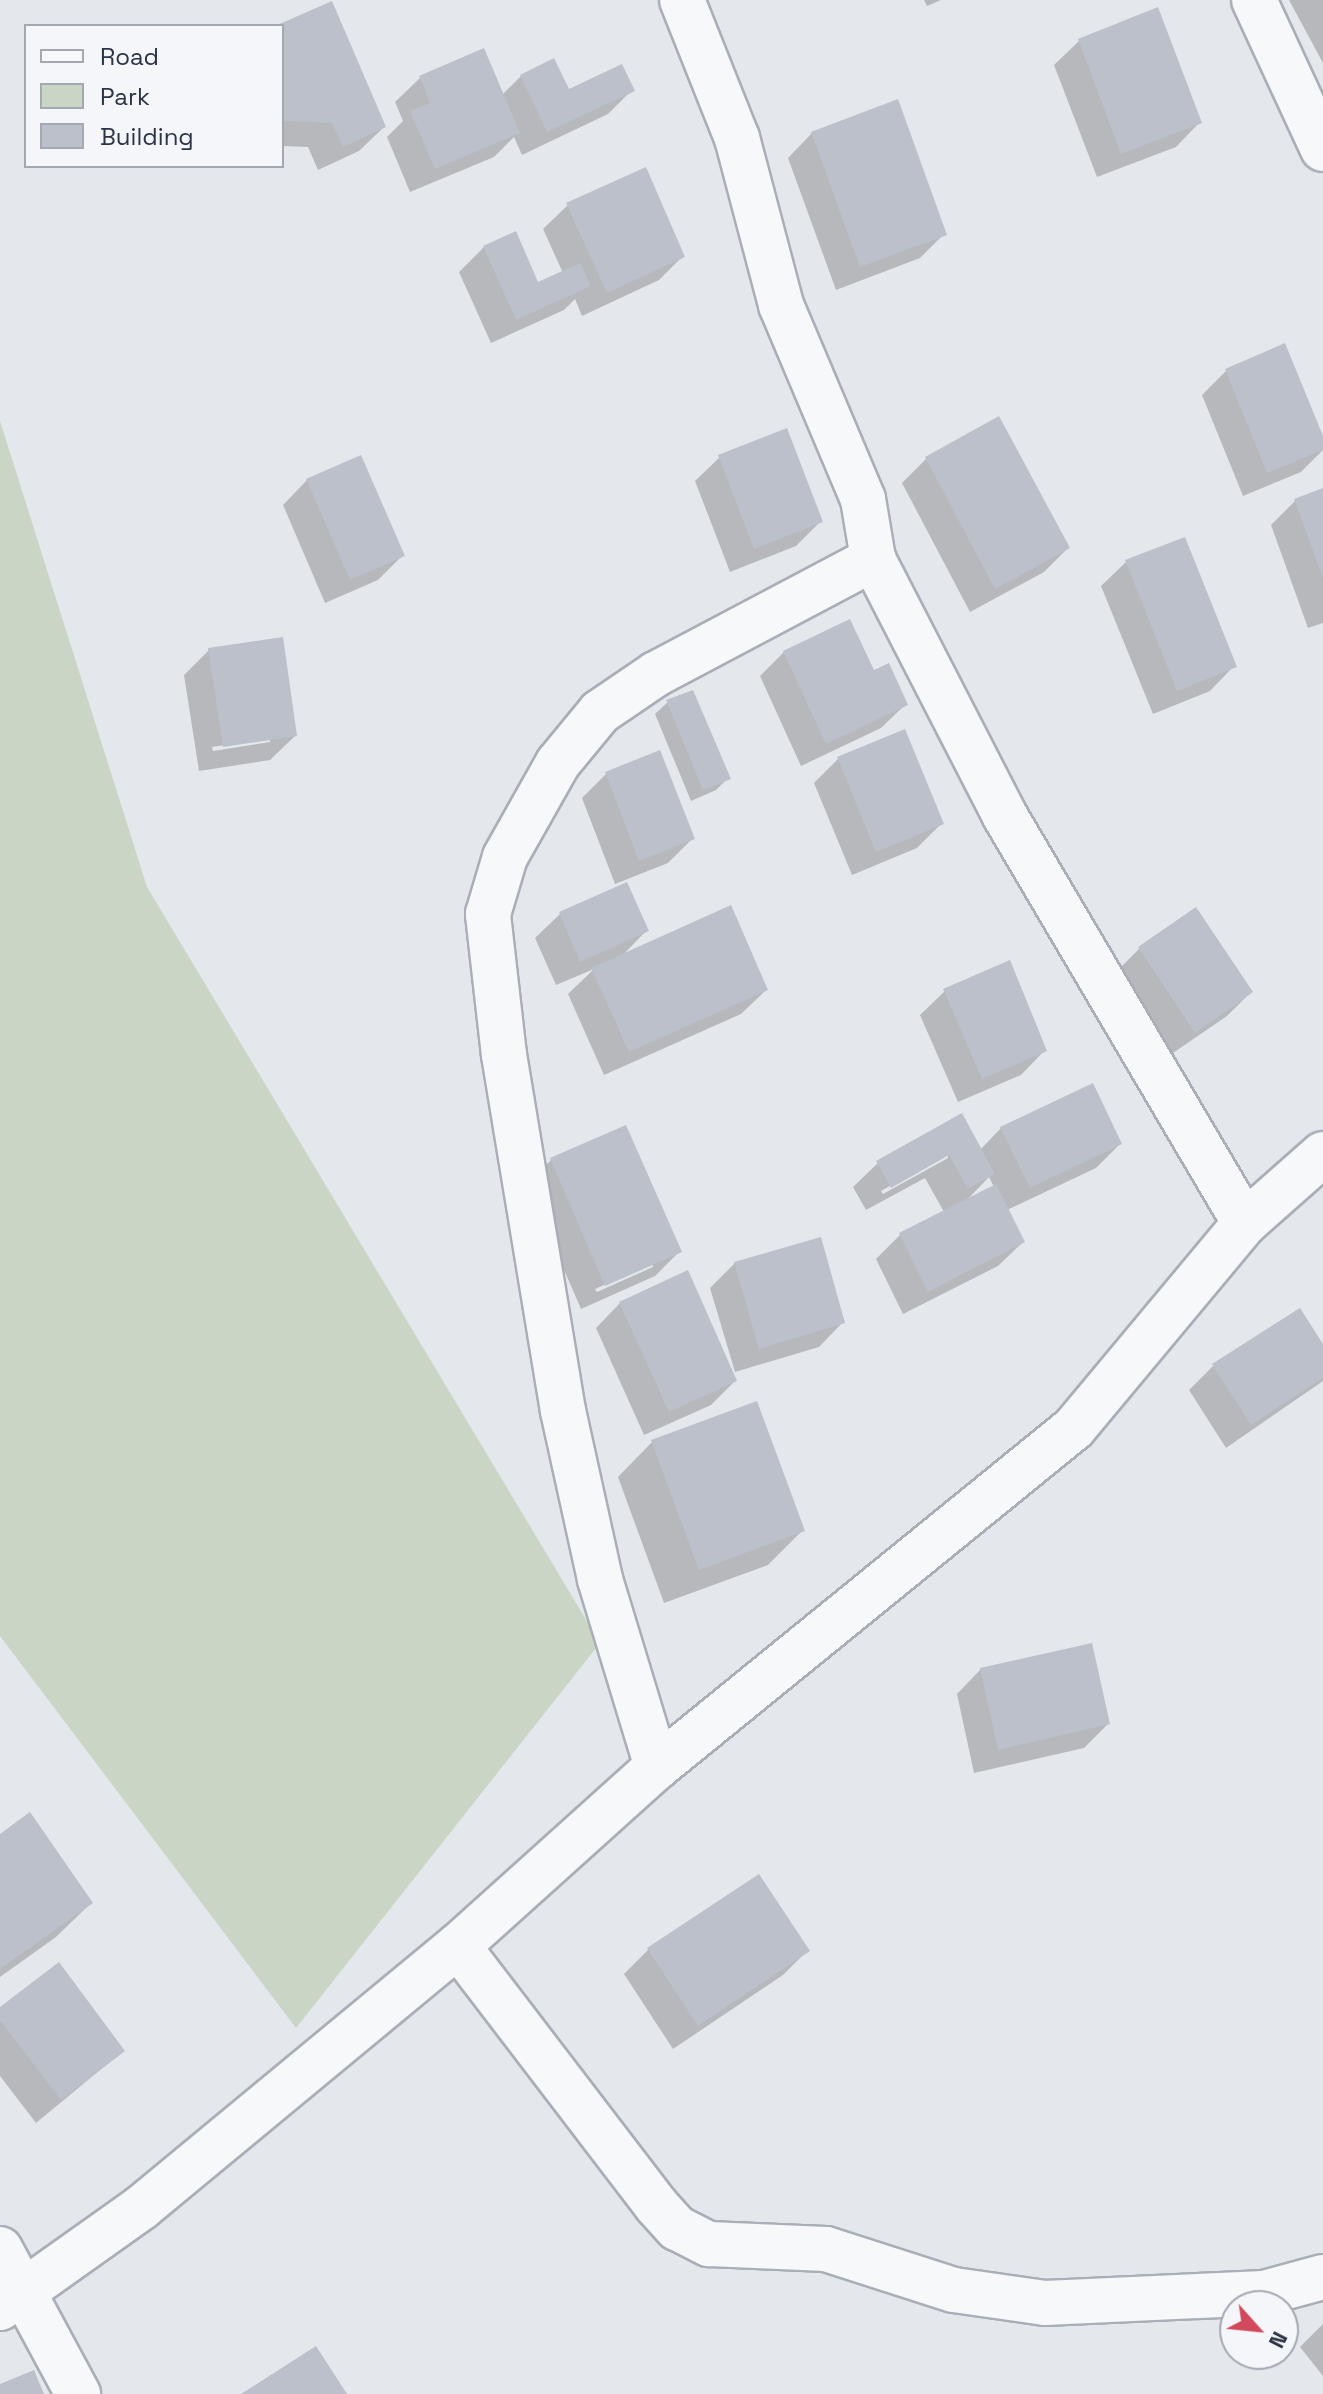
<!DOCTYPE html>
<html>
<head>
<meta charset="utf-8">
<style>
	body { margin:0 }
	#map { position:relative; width:1323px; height:2394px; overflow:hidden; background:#e4e7ec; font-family:"Space Grotesk",sans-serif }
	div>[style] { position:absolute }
	.green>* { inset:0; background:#c9d6c5 }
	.shadow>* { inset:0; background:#0003 }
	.building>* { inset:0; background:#bbc0ca }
	.roads { filter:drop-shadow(2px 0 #a9aeb7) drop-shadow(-2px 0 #a9aeb7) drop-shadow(0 2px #a9aeb7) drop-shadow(0 -2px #a9aeb7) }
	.minor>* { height:44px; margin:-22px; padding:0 22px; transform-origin:22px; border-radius:22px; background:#f7f8fa }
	span { translate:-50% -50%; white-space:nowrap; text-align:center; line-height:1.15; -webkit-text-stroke:6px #f4f6f9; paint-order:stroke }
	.legend { position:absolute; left:24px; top:24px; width:260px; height:144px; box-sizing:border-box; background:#f4f6f9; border:2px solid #a4a8b1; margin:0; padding:10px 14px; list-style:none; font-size:24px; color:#2b3445 }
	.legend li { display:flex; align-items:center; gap:16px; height:40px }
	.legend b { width:40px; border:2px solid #a4a8b1 }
	.north { position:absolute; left:1219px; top:2290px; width:80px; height:80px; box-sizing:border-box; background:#f4f6f9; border:2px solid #a4a8b1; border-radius:50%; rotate:117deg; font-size:22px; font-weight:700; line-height:32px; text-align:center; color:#2b3445 }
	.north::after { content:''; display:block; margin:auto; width:28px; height:36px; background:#d1495b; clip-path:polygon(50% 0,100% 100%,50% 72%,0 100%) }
</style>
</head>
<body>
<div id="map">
	<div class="green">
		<i style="clip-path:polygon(0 421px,147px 887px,600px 1643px,296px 2028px,0 1636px)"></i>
	</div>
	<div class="shadow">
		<i style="clip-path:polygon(924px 0,941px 0,927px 6px)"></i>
		<i style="clip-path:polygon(1289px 0,1323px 0,1323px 63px)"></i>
		<i style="clip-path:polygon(331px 4px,384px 127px,359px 151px,318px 170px,308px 147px,282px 146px,280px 26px)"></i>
		<i style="clip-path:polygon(1079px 41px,1200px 122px,1176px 147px,1097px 177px,1054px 65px)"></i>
		<i style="clip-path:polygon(521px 76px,568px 92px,632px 90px,608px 114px,522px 155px,514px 137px,494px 157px,410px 192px,387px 137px,403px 121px,395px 102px,420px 78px,502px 95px)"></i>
		<i style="clip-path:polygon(812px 133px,944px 234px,920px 258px,836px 290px,788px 158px)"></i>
		<i style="clip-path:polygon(568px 205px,683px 256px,659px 280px,582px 316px,575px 299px,564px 310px,491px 343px,459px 272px,484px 247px,537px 284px,563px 273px,543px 229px)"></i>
		<i style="clip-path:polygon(1226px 371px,1323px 442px,1323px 450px,1301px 472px,1243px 496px,1202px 395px)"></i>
		<i style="clip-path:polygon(998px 419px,1068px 548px,1044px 572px,970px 612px,902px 483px,926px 459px)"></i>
		<i style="clip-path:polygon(720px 457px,820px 522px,796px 546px,730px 572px,695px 481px)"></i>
		<i style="clip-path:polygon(307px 480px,402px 556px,378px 580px,325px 603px,283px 505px)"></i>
		<i style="clip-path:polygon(1323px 490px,1323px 623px,1308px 628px,1271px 525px,1295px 501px)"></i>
		<i style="clip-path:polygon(1184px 539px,1234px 666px,1210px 691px,1153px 714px,1101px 586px,1126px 562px)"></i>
		<i style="clip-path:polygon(evenodd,209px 650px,295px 736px,270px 760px,199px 771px,184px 675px,209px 650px,270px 738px,270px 742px,213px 751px,212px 747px,270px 738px)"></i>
		<i style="clip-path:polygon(784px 652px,873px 673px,906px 704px,881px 728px,801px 766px,760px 676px)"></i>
		<i style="clip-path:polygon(668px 702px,728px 778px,716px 790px,691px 801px,655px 714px)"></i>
		<i style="clip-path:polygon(839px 758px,942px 823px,917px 848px,852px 875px,814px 783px)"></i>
		<i style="clip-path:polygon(606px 774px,692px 839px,668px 863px,615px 884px,582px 798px)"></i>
		<i style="clip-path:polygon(626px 885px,646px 931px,621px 957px,766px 990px,741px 1014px,604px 1075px,568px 994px,594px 969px,556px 985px,535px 938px,560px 914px)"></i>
		<i style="clip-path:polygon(1139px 949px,1251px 992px,1227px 1016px,1170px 1055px,1115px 973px)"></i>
		<i style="clip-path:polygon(945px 991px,1045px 1050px,1021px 1075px,958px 1102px,920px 1015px)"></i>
		<i style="clip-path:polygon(evenodd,1092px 1085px,1120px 1144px,1096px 1168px,1007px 1210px,1023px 1242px,998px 1266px,903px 1314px,876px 1259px,900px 1235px,944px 1212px,925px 1178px,866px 1210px,853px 1187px,878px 1163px,961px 1116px,980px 1150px,1001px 1128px,1092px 1085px,948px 1153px,948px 1158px,883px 1194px,881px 1191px,948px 1153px,1092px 1085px,989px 1177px,994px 1187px,967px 1200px,989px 1177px)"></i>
		<i style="clip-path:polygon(evenodd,551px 1160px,679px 1252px,655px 1276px,581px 1309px,527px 1184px,551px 1160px,653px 1263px,653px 1267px,597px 1292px,595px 1289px,653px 1263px)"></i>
		<i style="clip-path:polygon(735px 1263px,843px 1322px,819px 1347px,735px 1372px,710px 1288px)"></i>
		<i style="clip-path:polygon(620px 1303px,735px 1381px,711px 1405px,644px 1435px,596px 1328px)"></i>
		<i style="clip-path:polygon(1323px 1347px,1323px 1381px,1226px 1448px,1189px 1390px,1213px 1366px)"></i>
		<i style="clip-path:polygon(652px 1442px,803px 1530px,768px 1565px,664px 1603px,618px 1477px)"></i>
		<i style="clip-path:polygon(981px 1669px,1108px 1724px,1084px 1748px,974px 1773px,957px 1694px)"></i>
		<i style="clip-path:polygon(0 1836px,91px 1903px,56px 1937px,0 1977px)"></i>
		<i style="clip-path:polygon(648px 1950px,807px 1951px,783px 1975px,673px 2049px,624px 1974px)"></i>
		<i style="clip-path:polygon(0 2010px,123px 2051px,36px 2123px,0 2076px)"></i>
		<i style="clip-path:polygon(1323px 2324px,1323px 2376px,1300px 2347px)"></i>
	</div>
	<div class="building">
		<i style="clip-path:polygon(332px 1px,386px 127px,343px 147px,332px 123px,282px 121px,282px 26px,275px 26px)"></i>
		<i style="clip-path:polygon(1158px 7px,1202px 123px,1121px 154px,1078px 39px)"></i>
		<i style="clip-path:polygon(484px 48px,520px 133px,435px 169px,410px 111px,430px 103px,419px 76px)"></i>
		<i style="clip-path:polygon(554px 58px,569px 89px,622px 64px,635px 91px,547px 132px,520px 75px)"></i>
		<i style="clip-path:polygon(898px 99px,947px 235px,860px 267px,811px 132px)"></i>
		<i style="clip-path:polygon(646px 167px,685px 257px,607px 293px,566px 203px)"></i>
		<i style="clip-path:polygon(516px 231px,538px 282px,580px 263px,591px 286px,516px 320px,483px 246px)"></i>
		<i style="clip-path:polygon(1285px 343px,1323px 436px,1323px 450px,1267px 473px,1225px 369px)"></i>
		<i style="clip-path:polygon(999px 416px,1070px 548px,995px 589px,925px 457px)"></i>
		<i style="clip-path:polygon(787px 428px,823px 522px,754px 549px,718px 455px)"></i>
		<i style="clip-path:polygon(361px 455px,405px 556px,350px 580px,306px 479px)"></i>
		<i style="clip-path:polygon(1323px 488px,1323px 578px,1294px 499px)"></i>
		<i style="clip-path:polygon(1185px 537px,1237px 667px,1177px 691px,1125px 560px)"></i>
		<i style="clip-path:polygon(850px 619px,874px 670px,889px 663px,908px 705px,826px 744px,783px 651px)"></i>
		<i style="clip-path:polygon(283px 637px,297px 736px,223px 747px,208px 648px)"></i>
		<i style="clip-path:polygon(693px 690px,731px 779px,703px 790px,666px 700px)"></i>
		<i style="clip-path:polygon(905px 729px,944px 824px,876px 852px,837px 757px)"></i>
		<i style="clip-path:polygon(660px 750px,695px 839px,639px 861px,605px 772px)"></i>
		<i style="clip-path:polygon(627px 882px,649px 931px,580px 962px,559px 912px)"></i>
		<i style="clip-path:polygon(731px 905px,768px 990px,629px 1052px,591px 968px)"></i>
		<i style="clip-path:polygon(1196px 907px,1253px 992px,1195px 1033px,1138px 947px)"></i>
		<i style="clip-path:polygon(1010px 960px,1047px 1051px,982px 1079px,943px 989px)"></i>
		<i style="clip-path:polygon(1093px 1083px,1122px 1144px,1030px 1188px,1000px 1127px)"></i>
		<i style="clip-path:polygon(962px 1113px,995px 1174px,968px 1189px,949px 1155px,891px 1188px,876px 1161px)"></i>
		<i style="clip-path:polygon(626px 1125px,682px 1252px,605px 1286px,550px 1158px)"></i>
		<i style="clip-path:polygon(996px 1184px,1025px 1242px,928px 1292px,899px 1233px)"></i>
		<i style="clip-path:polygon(821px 1237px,845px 1323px,759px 1349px,734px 1262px)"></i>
		<i style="clip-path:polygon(688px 1270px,737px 1381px,669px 1412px,619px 1302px)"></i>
		<i style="clip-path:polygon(1300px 1308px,1323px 1344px,1323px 1378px,1251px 1425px,1212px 1364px)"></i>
		<i style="clip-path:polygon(757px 1401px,805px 1531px,699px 1570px,651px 1440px)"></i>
		<i style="clip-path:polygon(1092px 1643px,1110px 1724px,998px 1750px,980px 1668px)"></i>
		<i style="clip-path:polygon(30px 1812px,93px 1903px,0 1969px,0 1834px)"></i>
		<i style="clip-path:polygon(759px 1874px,810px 1951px,698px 2026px,647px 1948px)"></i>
		<i style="clip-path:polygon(59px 1962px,125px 2051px,61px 2100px,0 2020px,0 2007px)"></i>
		<i style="clip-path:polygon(316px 2346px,347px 2394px,241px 2394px)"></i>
		<i style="clip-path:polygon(34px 2370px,44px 2394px,0 2394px,0 2384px)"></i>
	</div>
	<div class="roads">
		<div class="minor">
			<i style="left:682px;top:0;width:149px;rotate:68.3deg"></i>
			<i style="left:737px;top:138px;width:173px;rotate:75.2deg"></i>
			<i style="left:781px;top:305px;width:211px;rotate:67.1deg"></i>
			<i style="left:863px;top:499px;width:61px;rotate:80.5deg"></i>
			<i style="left:873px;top:559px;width:289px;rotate:62.8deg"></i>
			<i style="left:1005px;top:816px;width:472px;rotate:59.5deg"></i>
			<i style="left:1254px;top:0;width:164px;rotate:65.2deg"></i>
			<i style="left:657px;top:1767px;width:196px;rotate:-106.9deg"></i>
			<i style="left:600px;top:1579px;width:172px;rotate:-102.4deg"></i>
			<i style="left:563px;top:1411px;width:361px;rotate:-99.4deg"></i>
			<i style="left:504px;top:1055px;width:142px;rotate:-96.5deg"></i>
			<i style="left:488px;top:914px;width:59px;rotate:-73.4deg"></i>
			<i style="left:505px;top:857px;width:108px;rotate:-60.6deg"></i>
			<i style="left:558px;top:763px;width:66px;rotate:-50.5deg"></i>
			<i style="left:600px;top:712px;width:68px;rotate:-34.2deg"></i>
			<i style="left:656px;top:674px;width:246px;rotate:-27.9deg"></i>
			<i style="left:458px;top:1946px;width:326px;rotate:52.6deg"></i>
			<i style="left:656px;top:2205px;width:31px;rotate:48deg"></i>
			<i style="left:677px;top:2228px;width:36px;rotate:27deg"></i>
			<i style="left:709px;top:2244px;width:117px;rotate:2.4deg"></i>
			<i style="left:826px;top:2249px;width:134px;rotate:17.8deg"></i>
			<i style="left:954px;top:2290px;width:92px;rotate:8.1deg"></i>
			<i style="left:1045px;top:2303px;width:219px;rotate:-2.6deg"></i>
			<i style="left:1264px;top:2293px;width:61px;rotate:-15.2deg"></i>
			<i style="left:0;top:2249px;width:165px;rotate:61.7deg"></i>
			<i style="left:0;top:2308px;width:174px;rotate:-35.4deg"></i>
			<i style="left:142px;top:2207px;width:410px;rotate:-39.6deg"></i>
			<i style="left:458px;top:1946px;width:268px;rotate:-42deg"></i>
			<i style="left:657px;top:1767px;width:537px;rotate:-39.11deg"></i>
			<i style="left:1074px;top:1428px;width:267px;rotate:-50.2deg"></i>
			<i style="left:1245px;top:1223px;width:104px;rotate:-41.5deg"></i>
		</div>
	</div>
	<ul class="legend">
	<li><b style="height:10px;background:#f7f8fa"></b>Road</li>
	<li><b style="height:22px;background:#c9d6c5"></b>Park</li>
	<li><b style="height:22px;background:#bbc0ca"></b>Building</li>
	</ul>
	<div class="north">N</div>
</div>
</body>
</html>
